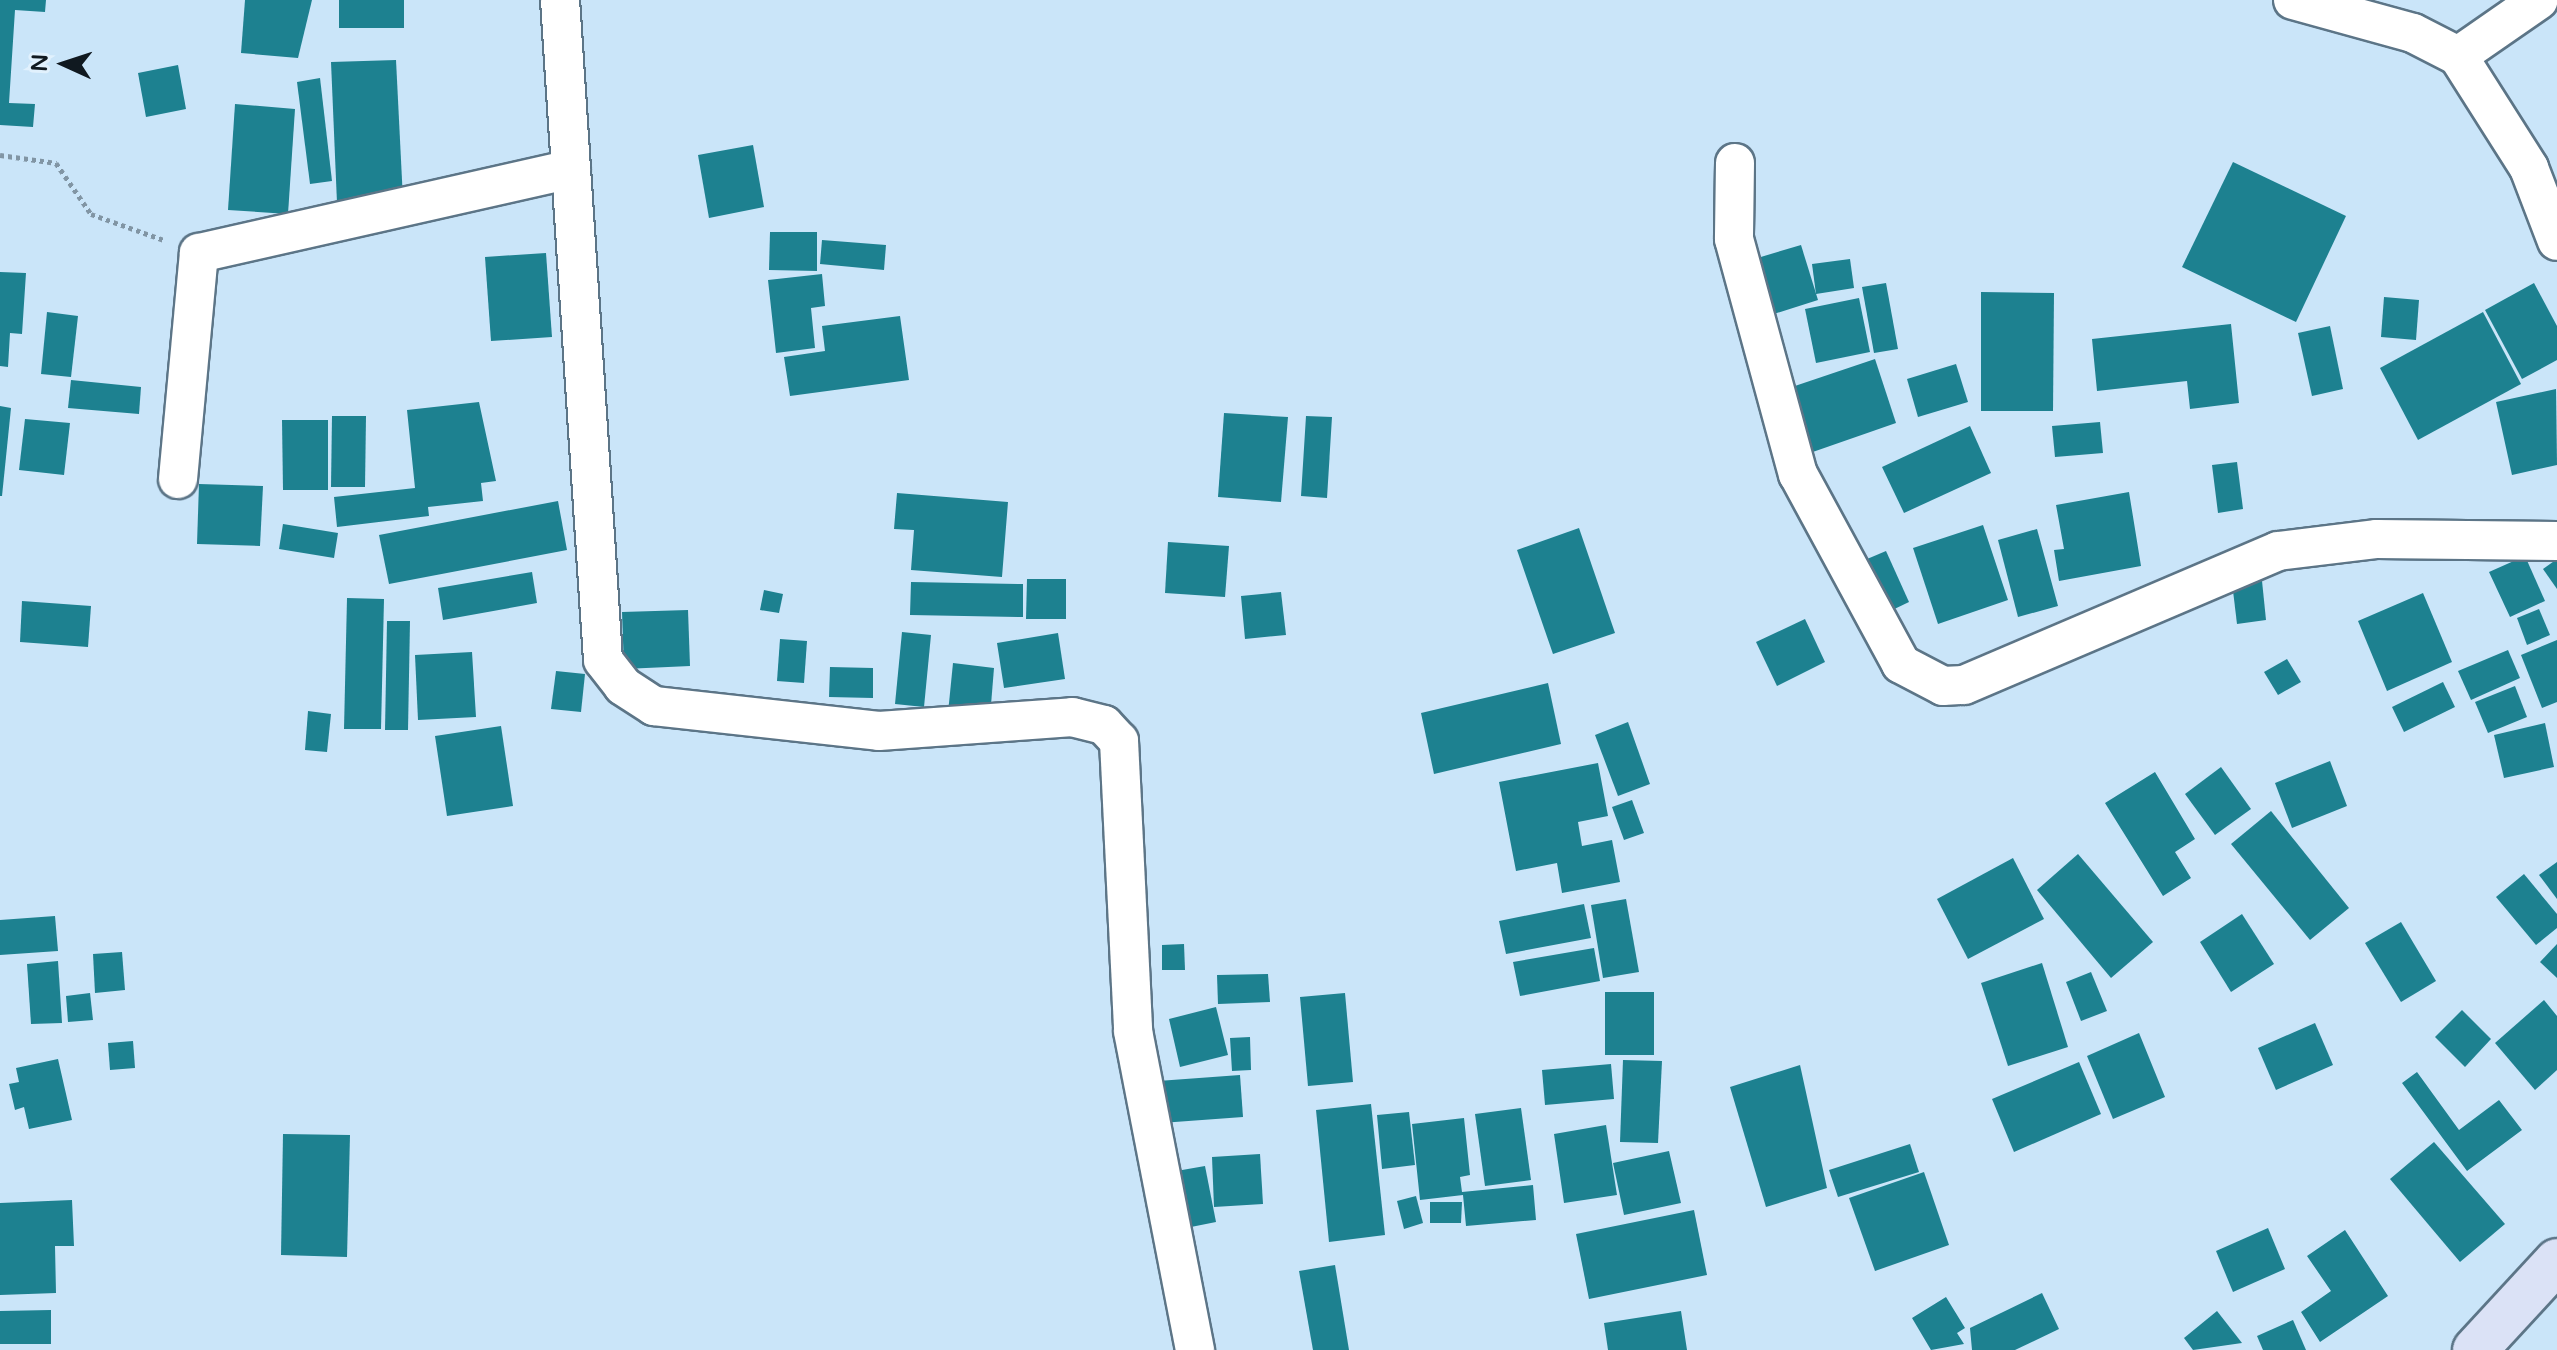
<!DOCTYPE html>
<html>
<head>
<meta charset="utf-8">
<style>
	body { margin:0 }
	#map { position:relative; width:2557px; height:1350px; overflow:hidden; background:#cae5f9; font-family:"Varela Round",sans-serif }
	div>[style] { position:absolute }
	.building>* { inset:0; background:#1d8190 }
	.path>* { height:5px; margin-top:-2.5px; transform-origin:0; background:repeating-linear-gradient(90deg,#8195a4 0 4px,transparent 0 8px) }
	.roads { filter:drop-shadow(2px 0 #5c7587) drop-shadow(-2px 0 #5c7587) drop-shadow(0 2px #5c7587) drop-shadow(0 -2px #5c7587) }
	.minor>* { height:38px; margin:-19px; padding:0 19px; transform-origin:19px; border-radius:19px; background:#fff }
	.secondary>* { height:44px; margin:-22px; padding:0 22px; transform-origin:22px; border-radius:22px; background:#dbe2f6 }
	span { translate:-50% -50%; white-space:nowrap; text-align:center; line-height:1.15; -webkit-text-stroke:6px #e1f1fd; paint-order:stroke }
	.north { position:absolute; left:24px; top:24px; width:80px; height:80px; -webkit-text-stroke:6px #e1f1fd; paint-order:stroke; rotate:273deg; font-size:22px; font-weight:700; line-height:32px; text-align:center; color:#101920 }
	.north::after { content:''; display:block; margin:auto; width:28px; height:36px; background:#101920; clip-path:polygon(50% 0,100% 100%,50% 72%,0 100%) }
</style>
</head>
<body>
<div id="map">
	<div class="building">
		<i style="clip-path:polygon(0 0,46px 0,45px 12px,15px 10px,9px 103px,35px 104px,33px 127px,0 125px)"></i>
		<i style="clip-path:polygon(245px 0,312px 0,298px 58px,241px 53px)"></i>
		<i style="clip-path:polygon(339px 0,404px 0,404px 28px,339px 28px)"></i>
		<i style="clip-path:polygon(396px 60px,403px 200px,337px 203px,331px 62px)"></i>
		<i style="clip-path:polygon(178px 65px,186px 109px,146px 117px,138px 73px)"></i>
		<i style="clip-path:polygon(320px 78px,332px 181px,310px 184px,297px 82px)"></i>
		<i style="clip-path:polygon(235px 104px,295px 109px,288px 214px,228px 210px)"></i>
		<i style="clip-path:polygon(753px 145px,764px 207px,709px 218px,698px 155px)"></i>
		<i style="clip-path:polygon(2233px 162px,2346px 216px,2296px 322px,2182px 267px)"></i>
		<i style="clip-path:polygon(770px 232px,817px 232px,817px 271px,769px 270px)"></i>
		<i style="clip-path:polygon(822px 240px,886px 245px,884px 270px,820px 264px)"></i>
		<i style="clip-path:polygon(1801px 245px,1818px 300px,1761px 318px,1744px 262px)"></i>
		<i style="clip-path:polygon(546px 253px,552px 337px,491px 341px,485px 257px)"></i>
		<i style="clip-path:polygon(1850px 259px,1854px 288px,1816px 294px,1812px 264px)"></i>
		<i style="clip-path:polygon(0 272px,26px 273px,22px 334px,10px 333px,8px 367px,0 366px)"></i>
		<i style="clip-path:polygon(822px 274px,825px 306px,811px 308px,815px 348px,776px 353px,768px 280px)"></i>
		<i style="clip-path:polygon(1886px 283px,1898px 349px,1874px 353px,1862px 287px)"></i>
		<i style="clip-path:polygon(2534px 283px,2557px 326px,2557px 360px,2522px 379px,2485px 310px)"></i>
		<i style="clip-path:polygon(1981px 292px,2054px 293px,2053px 411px,1981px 411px)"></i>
		<i style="clip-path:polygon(2384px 297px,2419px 300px,2416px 340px,2381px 337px)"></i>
		<i style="clip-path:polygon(1859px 298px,1870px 352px,1816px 363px,1805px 309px)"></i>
		<i style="clip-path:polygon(47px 312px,78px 316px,71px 377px,41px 374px)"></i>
		<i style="clip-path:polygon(2483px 312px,2521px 384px,2418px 440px,2380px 368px)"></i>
		<i style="clip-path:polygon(900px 316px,909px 380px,790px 396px,784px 357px,825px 351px,822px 326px)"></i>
		<i style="clip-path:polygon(2231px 324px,2239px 403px,2190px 409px,2187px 381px,2097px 391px,2092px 339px)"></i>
		<i style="clip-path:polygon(2330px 326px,2343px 389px,2312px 396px,2298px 333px)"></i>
		<i style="clip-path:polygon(1875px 359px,1896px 423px,1807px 454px,1786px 389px)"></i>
		<i style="clip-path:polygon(1956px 364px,1968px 402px,1918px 417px,1907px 379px)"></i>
		<i style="clip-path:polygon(71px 380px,141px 387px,139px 414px,68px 408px)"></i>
		<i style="clip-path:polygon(2556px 389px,2557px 465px,2512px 475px,2496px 402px)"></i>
		<i style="clip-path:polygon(479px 402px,496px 481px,481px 483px,483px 501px,428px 507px,429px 516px,337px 527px,334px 497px,415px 488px,407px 410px)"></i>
		<i style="clip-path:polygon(0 406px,11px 408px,2px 496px,0 496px)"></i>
		<i style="clip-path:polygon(1224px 413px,1288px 417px,1281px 502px,1218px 497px)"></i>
		<i style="clip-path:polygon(332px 416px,366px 416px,365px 487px,331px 487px)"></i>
		<i style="clip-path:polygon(1306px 416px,1332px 417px,1327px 498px,1301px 496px)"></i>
		<i style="clip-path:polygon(25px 419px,70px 423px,64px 475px,19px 470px)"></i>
		<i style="clip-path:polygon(282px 420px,328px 420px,328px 490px,283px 490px)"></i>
		<i style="clip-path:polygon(2100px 422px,2103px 453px,2055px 457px,2052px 426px)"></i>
		<i style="clip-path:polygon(1970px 426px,1991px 473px,1904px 513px,1882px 467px)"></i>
		<i style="clip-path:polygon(2237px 462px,2243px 509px,2218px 513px,2212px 465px)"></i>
		<i style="clip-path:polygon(199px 484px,263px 486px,260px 546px,197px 544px)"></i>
		<i style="clip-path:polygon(2129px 492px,2141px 566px,2059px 581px,2054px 550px,2064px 549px,2056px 505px)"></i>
		<i style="clip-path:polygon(897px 493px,1008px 502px,1002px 577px,911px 570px,914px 530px,894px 529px)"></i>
		<i style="clip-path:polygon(558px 501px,567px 550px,389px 584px,379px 535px)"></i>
		<i style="clip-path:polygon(283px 524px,338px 533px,334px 558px,279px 549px)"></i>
		<i style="clip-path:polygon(1983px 525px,2008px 600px,1938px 624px,1913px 548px)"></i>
		<i style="clip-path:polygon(1579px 528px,1615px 633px,1553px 654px,1517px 550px)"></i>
		<i style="clip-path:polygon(2037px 529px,2058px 606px,2018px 617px,1998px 540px)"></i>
		<i style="clip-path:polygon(1168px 542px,1229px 546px,1225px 597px,1165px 593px)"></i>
		<i style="clip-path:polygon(1886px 551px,1909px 602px,1884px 614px,1860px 562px)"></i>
		<i style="clip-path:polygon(2525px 556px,2545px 601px,2510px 617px,2489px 572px)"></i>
		<i style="clip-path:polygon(2557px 559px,2557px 589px,2543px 569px)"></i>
		<i style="clip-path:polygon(2261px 571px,2266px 620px,2237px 624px,2231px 574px)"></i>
		<i style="clip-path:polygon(532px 572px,537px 603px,443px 620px,438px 588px)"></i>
		<i style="clip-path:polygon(1027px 579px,1066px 579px,1066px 619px,1026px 619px)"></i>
		<i style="clip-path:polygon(911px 582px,1023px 584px,1023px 617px,910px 615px)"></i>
		<i style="clip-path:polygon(764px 590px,783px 594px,779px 613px,760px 610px)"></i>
		<i style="clip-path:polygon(1281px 592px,1286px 635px,1245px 639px,1241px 596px)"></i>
		<i style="clip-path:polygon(2423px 593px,2452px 662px,2387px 691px,2358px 621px)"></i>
		<i style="clip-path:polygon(347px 598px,384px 599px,381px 729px,344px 729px)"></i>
		<i style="clip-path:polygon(22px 601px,91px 606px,88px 647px,20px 642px)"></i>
		<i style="clip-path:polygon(2539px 609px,2550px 635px,2527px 645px,2517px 618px)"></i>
		<i style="clip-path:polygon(688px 610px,690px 666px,624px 669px,622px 612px)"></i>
		<i style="clip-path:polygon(1805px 619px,1825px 662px,1777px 686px,1756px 642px)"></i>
		<i style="clip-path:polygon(387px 621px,410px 621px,408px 730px,385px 730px)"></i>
		<i style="clip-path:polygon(902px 632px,931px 635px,924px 707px,895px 704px)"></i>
		<i style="clip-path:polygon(1058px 633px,1065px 679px,1004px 688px,997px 643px)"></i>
		<i style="clip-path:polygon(780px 639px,807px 641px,804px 683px,777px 681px)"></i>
		<i style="clip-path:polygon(2557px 640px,2557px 702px,2542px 708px,2521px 655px)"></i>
		<i style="clip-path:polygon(2508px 650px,2520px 678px,2471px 700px,2458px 671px)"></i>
		<i style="clip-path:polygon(472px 652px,476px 717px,418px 720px,415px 655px)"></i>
		<i style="clip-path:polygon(2287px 659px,2301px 682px,2278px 695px,2264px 672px)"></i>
		<i style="clip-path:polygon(953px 663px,994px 668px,990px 717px,948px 713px)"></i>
		<i style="clip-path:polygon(830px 667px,873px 668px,873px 698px,829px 697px)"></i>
		<i style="clip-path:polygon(556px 671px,585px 674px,581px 712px,551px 709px)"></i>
		<i style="clip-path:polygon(2443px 682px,2455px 707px,2404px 732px,2392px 707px)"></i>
		<i style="clip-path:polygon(1548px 683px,1561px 744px,1434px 774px,1421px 713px)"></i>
		<i style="clip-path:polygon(2515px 686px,2527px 717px,2488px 733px,2475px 702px)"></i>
		<i style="clip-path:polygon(308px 711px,331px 714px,327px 752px,305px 750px)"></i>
		<i style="clip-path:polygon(1628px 722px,1650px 784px,1618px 796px,1595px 735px)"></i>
		<i style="clip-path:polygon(2545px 723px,2554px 767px,2504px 778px,2494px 735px)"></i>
		<i style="clip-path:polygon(501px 726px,513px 806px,447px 816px,435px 736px)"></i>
		<i style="clip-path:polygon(2330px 761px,2347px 806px,2292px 828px,2275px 783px)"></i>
		<i style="clip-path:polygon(1598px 763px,1608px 816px,1578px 822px,1582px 846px,1612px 840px,1620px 882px,1562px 893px,1557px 863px,1516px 871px,1499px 782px)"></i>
		<i style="clip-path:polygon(2221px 767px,2251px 809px,2215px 835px,2185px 794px)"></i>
		<i style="clip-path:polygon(2155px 772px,2195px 839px,2175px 852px,2191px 878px,2163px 896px,2105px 803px)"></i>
		<i style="clip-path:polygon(1632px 800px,1644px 833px,1624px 840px,1612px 807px)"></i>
		<i style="clip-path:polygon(2271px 811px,2349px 908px,2310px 940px,2231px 844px)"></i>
		<i style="clip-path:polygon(2078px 854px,2153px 942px,2111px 978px,2037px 890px)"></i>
		<i style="clip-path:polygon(2013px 858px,2044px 919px,1968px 959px,1937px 899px)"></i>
		<i style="clip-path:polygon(2557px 862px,2557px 899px,2539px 875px)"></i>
		<i style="clip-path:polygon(2524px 874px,2557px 914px,2557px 928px,2536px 945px,2496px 897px)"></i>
		<i style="clip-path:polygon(1626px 899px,1639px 972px,1603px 978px,1591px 905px)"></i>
		<i style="clip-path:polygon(1584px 904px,1591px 938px,1506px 954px,1499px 921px)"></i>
		<i style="clip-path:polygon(2242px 914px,2274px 964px,2231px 992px,2200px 942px)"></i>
		<i style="clip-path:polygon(55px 916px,58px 951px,0 955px,0 920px)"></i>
		<i style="clip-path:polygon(2401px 922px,2436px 981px,2401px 1002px,2365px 943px)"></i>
		<i style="clip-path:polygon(1184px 944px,1185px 970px,1162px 970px,1162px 945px)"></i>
		<i style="clip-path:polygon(2557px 944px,2557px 978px,2540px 962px)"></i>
		<i style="clip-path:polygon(1594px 948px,1600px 981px,1520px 996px,1513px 962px)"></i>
		<i style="clip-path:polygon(122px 952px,125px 990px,95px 993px,93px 954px)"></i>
		<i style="clip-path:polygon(58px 961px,62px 1023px,31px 1024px,27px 964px)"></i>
		<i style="clip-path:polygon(2042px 963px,2068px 1047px,2008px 1066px,1981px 983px)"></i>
		<i style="clip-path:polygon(2091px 972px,2107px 1011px,2081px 1021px,2066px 982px)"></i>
		<i style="clip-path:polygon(1268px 974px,1270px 1002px,1218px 1004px,1217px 975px)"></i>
		<i style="clip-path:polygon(1605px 992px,1654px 992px,1654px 1055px,1605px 1055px)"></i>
		<i style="clip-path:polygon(90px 993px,93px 1020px,68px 1022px,66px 996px)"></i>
		<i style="clip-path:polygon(1345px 993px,1353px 1082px,1308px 1086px,1300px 997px)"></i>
		<i style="clip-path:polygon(2544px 1000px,2557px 1016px,2557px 1070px,2535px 1090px,2495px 1043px)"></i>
		<i style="clip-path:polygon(1216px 1007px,1228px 1055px,1180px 1067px,1169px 1019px)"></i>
		<i style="clip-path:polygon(2462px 1010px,2491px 1039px,2465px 1067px,2435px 1037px)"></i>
		<i style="clip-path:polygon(2315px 1023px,2333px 1065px,2276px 1090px,2258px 1048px)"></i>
		<i style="clip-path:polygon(2139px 1033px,2165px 1097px,2113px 1119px,2087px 1056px)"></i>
		<i style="clip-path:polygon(1250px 1037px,1251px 1070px,1232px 1071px,1230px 1038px)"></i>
		<i style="clip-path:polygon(133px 1041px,135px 1068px,110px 1070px,108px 1043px)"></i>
		<i style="clip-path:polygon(58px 1059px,72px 1120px,29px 1129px,24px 1107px,15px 1110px,9px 1084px,19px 1082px,16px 1068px)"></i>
		<i style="clip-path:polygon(1623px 1060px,1662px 1061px,1658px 1143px,1620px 1142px)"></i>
		<i style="clip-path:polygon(2079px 1062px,2101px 1114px,2014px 1152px,1992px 1099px)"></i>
		<i style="clip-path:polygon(1611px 1064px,1614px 1099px,1545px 1105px,1542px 1070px)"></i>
		<i style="clip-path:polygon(1800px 1065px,1827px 1188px,1766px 1207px,1730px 1087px)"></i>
		<i style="clip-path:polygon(2417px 1072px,2459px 1130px,2499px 1100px,2522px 1130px,2467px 1171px,2402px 1083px)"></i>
		<i style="clip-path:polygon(1240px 1075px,1243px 1117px,1161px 1123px,1158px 1081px)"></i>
		<i style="clip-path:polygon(1371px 1104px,1385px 1235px,1329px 1242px,1316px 1110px)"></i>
		<i style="clip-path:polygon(1521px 1108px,1531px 1180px,1485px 1186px,1475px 1114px)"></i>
		<i style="clip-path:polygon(1409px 1112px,1415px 1165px,1382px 1169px,1377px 1115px)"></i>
		<i style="clip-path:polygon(1464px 1118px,1470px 1175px,1460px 1177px,1462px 1192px,1533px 1185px,1536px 1220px,1466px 1226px,1463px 1195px,1420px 1200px,1412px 1124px)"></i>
		<i style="clip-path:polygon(1606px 1125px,1617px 1195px,1564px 1203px,1554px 1134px)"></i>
		<i style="clip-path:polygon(283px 1134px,350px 1135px,347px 1257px,281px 1255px)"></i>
		<i style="clip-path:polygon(2434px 1142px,2505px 1224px,2460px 1262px,2390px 1179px)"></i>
		<i style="clip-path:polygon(1910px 1144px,1919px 1172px,1838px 1197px,1829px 1170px)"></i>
		<i style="clip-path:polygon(1669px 1151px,1681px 1203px,1624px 1215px,1613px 1163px)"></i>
		<i style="clip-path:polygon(1260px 1154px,1263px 1204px,1214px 1207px,1212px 1157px)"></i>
		<i style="clip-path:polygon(1205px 1166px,1216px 1222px,1176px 1230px,1165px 1173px)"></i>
		<i style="clip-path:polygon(1924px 1172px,1949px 1245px,1875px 1271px,1849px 1198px)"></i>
		<i style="clip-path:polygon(1416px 1196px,1423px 1223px,1404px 1229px,1397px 1201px)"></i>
		<i style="clip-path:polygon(72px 1200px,74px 1246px,55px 1246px,56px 1293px,0 1295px,0 1203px)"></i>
		<i style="clip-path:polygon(1430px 1202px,1462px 1202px,1461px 1223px,1430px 1223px)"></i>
		<i style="clip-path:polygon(1694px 1210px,1707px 1275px,1589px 1299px,1576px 1234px)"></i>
		<i style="clip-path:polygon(2268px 1228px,2285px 1269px,2233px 1292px,2216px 1251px)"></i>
		<i style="clip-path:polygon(2345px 1230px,2388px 1296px,2320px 1342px,2301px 1312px,2331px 1291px,2307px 1256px)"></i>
		<i style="clip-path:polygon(1335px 1265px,1349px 1350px,1313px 1350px,1299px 1271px)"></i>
		<i style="clip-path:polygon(2042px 1293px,2059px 1329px,2015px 1350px,1972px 1350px,1970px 1328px)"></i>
		<i style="clip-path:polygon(1946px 1297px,1965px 1328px,1957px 1333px,1964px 1344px,1931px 1350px,1912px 1318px)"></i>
		<i style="clip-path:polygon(51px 1310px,51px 1344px,0 1344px,0 1311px)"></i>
		<i style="clip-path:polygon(1681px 1311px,1687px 1350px,1608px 1350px,1604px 1323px)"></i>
		<i style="clip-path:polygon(2217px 1311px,2242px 1343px,2193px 1350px,2184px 1338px)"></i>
		<i style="clip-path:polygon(2293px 1320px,2306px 1350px,2263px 1350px,2257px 1336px)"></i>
	</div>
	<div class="path">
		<i style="left:0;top:155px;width:57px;rotate:8.1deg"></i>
		<i style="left:56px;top:163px;width:62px;rotate:55.5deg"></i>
		<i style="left:91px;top:214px;width:77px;rotate:19.6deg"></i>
	</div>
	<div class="roads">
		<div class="minor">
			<i style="left:560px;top:0;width:661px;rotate:86.27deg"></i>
			<i style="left:603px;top:660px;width:33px;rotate:52deg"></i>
			<i style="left:623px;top:686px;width:37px;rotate:33deg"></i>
			<i style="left:654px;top:706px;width:226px;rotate:6.3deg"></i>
			<i style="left:879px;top:731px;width:194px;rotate:-4.1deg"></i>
			<i style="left:1072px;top:717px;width:33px;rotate:14deg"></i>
			<i style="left:1104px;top:725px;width:22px;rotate:47deg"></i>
			<i style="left:1119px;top:741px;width:290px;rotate:87.2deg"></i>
			<i style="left:1133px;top:1031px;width:325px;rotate:79deg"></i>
			<i style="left:2293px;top:0;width:124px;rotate:15.4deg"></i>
			<i style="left:2413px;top:33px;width:51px;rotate:27.1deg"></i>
			<i style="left:2458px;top:56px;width:133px;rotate:57.6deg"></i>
			<i style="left:2529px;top:168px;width:78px;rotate:69deg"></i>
			<i style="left:2458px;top:56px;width:98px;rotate:-34.7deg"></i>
			<i style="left:1735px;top:163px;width:76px;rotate:90.8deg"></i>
			<i style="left:1734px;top:239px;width:244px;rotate:74.8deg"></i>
			<i style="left:1798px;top:474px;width:216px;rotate:61.5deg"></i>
			<i style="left:1901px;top:664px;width:47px;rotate:27.6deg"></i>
			<i style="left:1943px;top:686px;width:21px;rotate:-3deg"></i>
			<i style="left:1964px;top:685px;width:341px;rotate:-23.1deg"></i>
			<i style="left:2278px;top:551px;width:100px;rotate:-6.9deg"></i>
			<i style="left:2377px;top:539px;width:180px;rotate:0.6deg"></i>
			<i style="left:178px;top:479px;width:227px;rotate:-84.7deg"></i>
			<i style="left:199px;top:253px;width:381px;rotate:-12.7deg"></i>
		</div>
		<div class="secondary">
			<i style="left:2475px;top:1350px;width:121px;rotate:-47.3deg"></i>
		</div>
	</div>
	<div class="north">N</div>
</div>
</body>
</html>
